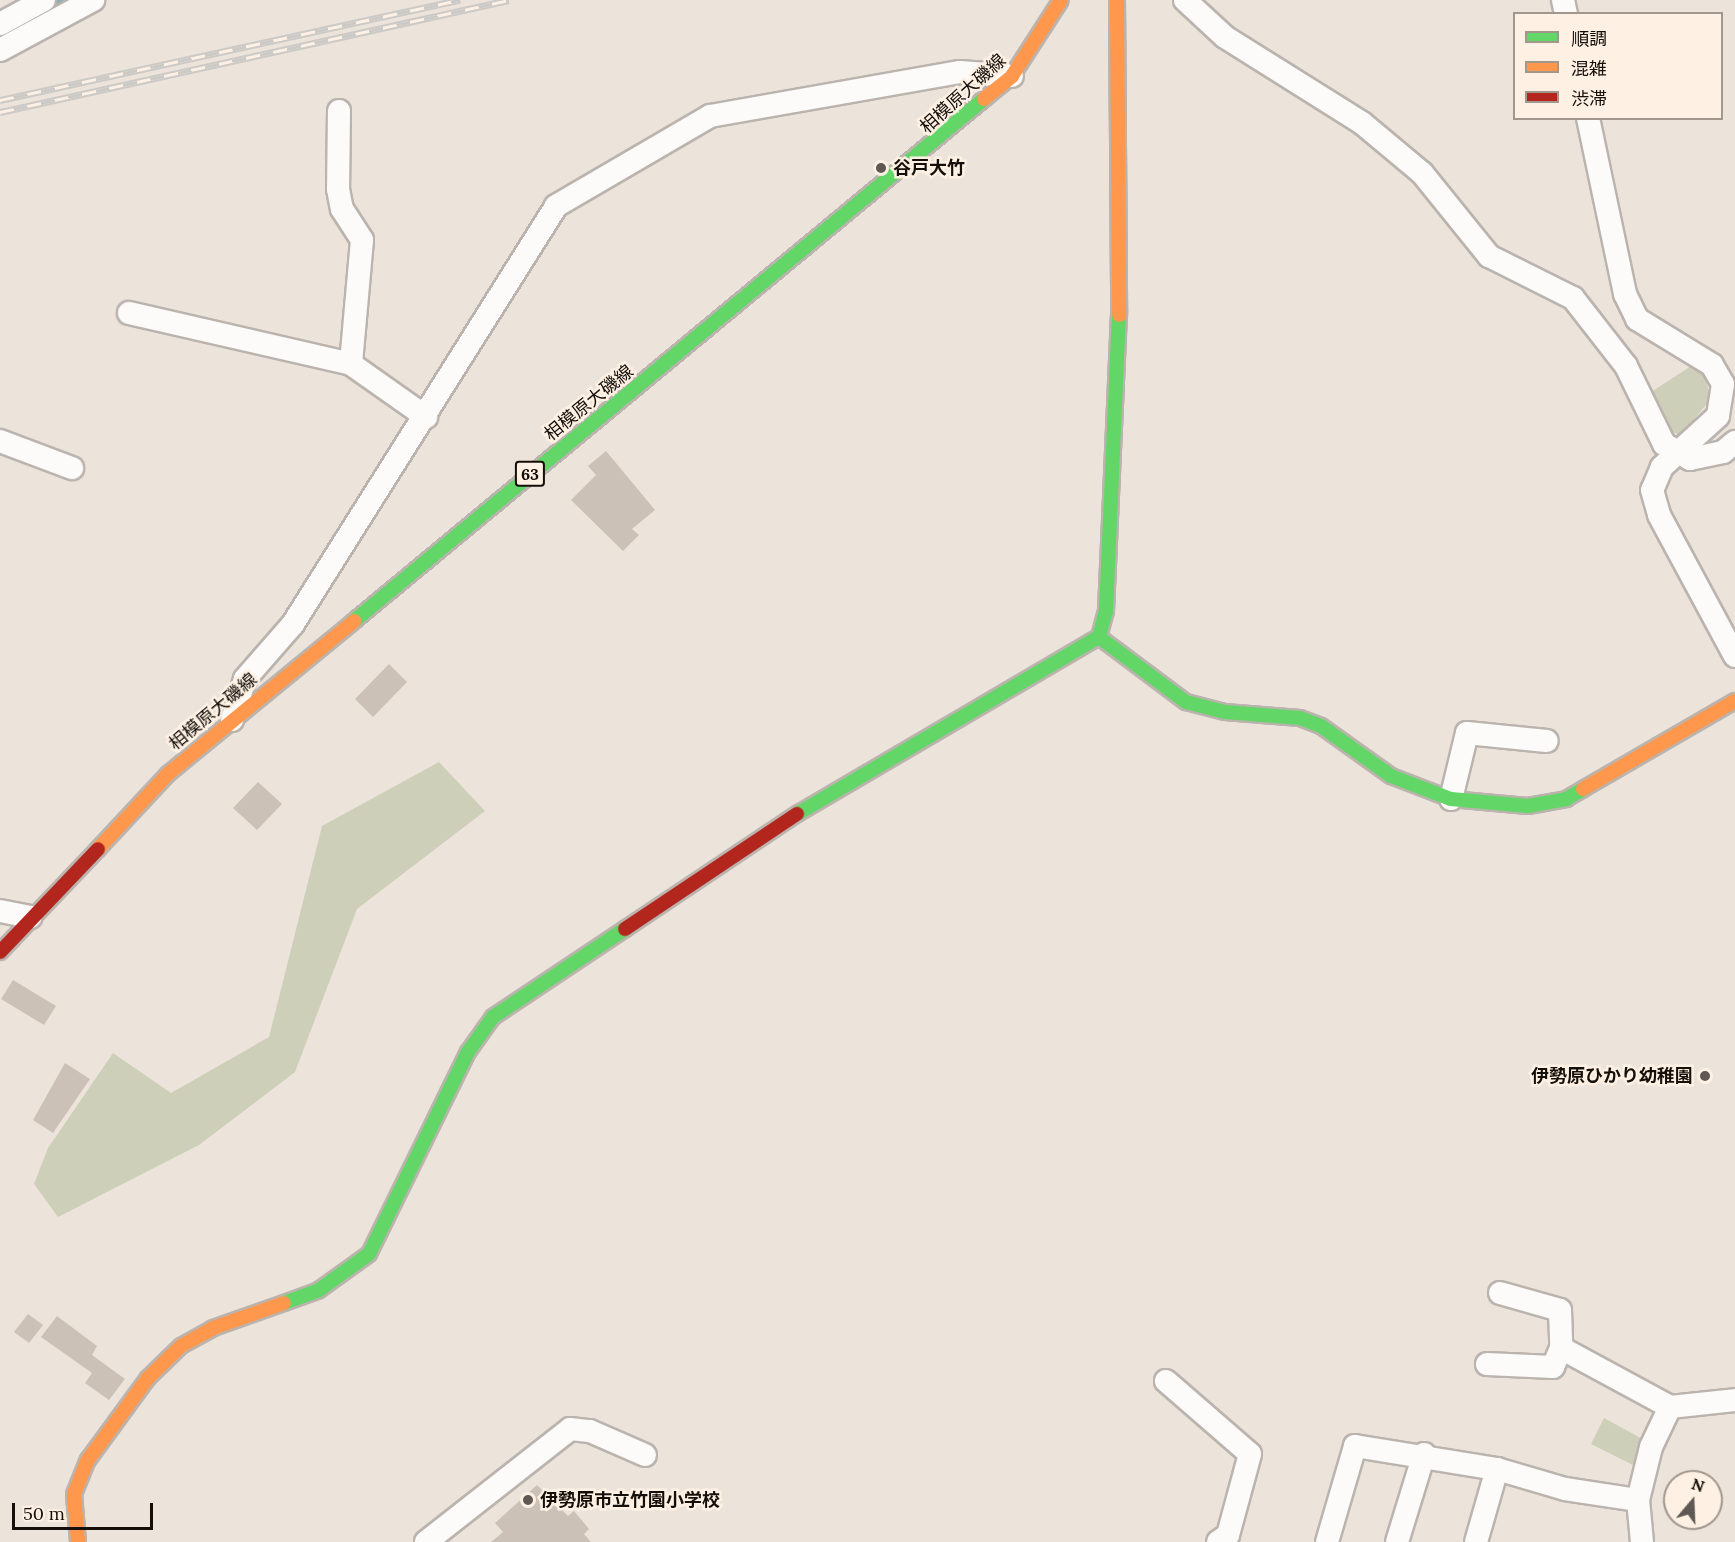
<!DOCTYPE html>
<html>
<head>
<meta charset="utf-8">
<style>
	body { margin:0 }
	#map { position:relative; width:1735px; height:1542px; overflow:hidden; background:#ece3db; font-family:Lora,"Noto Sans JP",serif }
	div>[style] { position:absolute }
	.green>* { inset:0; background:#cecfb9 }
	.river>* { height:34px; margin:-17px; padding:0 17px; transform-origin:17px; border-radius:17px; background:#8ab1b4 }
	.building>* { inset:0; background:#ccc1b7 }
	.roads { filter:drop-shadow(2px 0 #bbb4ae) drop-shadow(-2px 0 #bbb4ae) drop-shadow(0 2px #bbb4ae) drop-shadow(0 -2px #bbb4ae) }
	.street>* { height:22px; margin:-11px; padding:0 11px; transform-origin:11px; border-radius:11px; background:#fcfbfa }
	.fast>* { height:14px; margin:-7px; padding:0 7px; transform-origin:7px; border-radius:7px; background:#63d668 }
	.slow>* { height:14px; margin:-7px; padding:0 7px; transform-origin:7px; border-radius:7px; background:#ff974d }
	.jam>* { height:14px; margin:-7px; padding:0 7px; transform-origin:7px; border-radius:7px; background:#b3261e }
	.rail>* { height:7px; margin-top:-3.5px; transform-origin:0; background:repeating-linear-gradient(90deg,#fef1e4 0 14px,#cccac7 0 28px); box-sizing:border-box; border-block:2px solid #cccac7 }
	.dots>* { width:16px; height:16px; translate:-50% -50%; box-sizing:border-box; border:3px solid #fef1e4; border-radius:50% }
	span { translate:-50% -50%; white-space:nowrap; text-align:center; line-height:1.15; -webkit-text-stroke:5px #fef1e4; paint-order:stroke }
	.shield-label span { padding:2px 4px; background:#fef1e4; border:2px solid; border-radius:4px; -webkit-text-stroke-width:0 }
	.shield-label { font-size:16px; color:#150f0a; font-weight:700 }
	.street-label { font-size:18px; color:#150f0a }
	.poi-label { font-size:18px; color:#150f0a; font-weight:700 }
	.left { translate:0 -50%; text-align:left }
	.right { translate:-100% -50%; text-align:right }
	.legend { position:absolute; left:1513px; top:12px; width:210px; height:108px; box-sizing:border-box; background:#fef1e4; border:2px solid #a1978d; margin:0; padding:8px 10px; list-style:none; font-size:18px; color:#150f0a }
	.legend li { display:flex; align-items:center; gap:12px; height:30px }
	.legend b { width:30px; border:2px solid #a1978d }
	.north { position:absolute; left:1663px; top:1470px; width:60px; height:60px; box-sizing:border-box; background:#fef1e4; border:2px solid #a1978d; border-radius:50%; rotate:19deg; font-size:16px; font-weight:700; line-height:24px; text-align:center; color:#150f0a }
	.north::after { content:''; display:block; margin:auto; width:21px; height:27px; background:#605953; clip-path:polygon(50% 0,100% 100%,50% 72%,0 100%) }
	.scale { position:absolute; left:12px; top:1503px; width:141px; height:27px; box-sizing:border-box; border:3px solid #150f0a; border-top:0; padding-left:8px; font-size:18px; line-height:21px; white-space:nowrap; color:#150f0a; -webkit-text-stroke:4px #fef1e4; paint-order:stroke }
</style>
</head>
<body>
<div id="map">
	<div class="green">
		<i style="clip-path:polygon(1691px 366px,1706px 378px,1710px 400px,1681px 435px,1665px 430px,1648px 394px)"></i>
		<i style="clip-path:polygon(439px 762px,485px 811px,357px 909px,295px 1072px,199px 1145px,58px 1217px,34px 1184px,48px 1148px,113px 1053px,171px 1093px,269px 1037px,322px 826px)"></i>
		<i style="clip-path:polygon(1604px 1418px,1648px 1442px,1639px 1468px,1591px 1444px)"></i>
	</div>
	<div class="river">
		<i style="left:0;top:36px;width:79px;rotate:-27.2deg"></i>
	</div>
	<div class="building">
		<i style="clip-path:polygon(606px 451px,655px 510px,632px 529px,639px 535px,623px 551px,571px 500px,596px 475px,588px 466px)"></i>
		<i style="clip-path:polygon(389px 664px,407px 682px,373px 717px,355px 699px)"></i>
		<i style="clip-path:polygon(258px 782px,282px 804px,257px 830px,233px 808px)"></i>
		<i style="clip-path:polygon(13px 980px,56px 1006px,44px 1025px,1px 999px)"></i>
		<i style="clip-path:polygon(65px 1063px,90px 1079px,53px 1133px,33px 1120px)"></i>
		<i style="clip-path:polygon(28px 1314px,43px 1325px,29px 1343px,14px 1332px)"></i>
		<i style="clip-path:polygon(57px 1316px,97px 1346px,92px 1355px,125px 1379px,109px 1400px,85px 1383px,92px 1373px,41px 1337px)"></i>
		<i style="clip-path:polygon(537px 1485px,568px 1516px,574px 1511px,589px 1529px,584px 1534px,591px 1542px,491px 1542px,503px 1532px,495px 1523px)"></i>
	</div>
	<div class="roads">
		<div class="street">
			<i style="left:1185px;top:0;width:54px;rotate:42.8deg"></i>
			<i style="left:1225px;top:37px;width:162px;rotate:32.1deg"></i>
			<i style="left:1362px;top:123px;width:78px;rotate:39.8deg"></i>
			<i style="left:1422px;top:173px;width:107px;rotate:51.1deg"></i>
			<i style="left:1489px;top:256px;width:94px;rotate:26.6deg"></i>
			<i style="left:1573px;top:298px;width:86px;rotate:52.1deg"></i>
			<i style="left:1626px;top:366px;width:87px;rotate:64deg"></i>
			<i style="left:1664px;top:444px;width:30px;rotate:30deg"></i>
			<i style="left:1690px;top:459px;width:34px;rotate:-12deg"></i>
			<i style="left:1723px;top:452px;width:16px;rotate:-40deg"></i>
			<i style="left:1563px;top:0;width:14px;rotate:78deg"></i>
			<i style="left:0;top:24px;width:50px;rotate:-28.6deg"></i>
			<i style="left:0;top:50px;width:106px;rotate:-28.3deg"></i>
			<i style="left:339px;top:111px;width:78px;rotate:90.7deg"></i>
			<i style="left:338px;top:189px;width:20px;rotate:79deg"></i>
			<i style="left:342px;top:209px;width:37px;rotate:57deg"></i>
			<i style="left:362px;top:240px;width:124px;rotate:95.1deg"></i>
			<i style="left:1588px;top:118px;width:180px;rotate:78.1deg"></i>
			<i style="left:1625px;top:294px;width:28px;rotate:64deg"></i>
			<i style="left:1637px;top:319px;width:88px;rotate:31.5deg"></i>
			<i style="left:1712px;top:365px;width:22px;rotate:60deg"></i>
			<i style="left:1723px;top:384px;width:32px;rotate:99deg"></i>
			<i style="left:1718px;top:416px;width:76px;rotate:137.7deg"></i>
			<i style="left:1662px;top:467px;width:25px;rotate:113deg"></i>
			<i style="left:1652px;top:490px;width:26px;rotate:74deg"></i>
			<i style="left:1659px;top:515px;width:160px;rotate:61.7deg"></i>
			<i style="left:129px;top:313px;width:228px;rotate:12.9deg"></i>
			<i style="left:351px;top:364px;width:92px;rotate:35.2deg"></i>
			<i style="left:0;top:441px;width:77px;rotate:20.6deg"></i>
			<i style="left:232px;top:720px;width:43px;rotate:-72.4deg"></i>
			<i style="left:245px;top:679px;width:73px;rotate:-48.9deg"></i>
			<i style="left:293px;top:624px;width:494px;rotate:-57.8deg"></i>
			<i style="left:556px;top:206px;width:178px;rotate:-30.3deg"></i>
			<i style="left:710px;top:116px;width:254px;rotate:-10deg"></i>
			<i style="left:960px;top:72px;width:52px;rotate:4.4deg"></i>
			<i style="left:1451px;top:799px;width:68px;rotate:-76.4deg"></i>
			<i style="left:1467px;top:733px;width:80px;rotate:5.7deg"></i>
			<i style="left:0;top:911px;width:31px;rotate:11deg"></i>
			<i style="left:1500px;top:1293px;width:62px;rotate:15.8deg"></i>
			<i style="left:1560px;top:1310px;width:38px;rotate:88deg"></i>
			<i style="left:1561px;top:1348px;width:124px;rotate:28.4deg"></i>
			<i style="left:1487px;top:1364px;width:66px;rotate:2.6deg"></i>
			<i style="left:1553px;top:1367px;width:21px;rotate:-67deg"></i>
			<i style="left:1166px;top:1381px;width:111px;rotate:41deg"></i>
			<i style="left:1250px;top:1454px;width:84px;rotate:105.2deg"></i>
			<i style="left:1228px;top:1535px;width:12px;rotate:145deg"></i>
			<i style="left:426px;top:1542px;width:183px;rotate:-38.1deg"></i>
			<i style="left:570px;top:1429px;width:20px;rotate:6deg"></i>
			<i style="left:590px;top:1431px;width:60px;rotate:23.6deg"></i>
			<i style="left:1327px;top:1542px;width:100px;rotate:-73.7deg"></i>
			<i style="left:1355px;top:1446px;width:144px;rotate:9.2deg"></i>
			<i style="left:1397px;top:1542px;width:92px;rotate:-72.9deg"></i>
			<i style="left:1476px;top:1542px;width:76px;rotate:-74deg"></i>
			<i style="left:1497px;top:1469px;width:71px;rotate:16.4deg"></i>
			<i style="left:1565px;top:1489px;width:74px;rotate:8.6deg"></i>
			<i style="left:1642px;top:1542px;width:42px;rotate:-95.4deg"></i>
			<i style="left:1638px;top:1500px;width:55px;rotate:-76.2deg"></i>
			<i style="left:1651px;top:1447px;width:44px;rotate:-64.6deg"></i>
			<i style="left:1670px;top:1407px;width:65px;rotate:-6.1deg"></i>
		</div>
		<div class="fast">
			<i style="left:354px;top:621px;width:818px;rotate:-39.64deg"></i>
			<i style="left:1099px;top:637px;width:109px;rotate:36.8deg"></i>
			<i style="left:1186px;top:702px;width:40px;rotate:14.4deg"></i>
			<i style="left:1225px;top:712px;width:75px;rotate:4.6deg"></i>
			<i style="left:1300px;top:718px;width:22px;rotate:21deg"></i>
			<i style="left:1321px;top:726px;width:86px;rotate:35.5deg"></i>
			<i style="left:1391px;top:776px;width:64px;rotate:21deg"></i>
			<i style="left:1451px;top:799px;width:77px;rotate:5.2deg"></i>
			<i style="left:1528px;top:806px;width:39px;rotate:-10deg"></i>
			<i style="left:1566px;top:799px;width:20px;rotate:-30deg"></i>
			<i style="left:797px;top:814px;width:350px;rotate:-30.4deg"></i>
			<i style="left:1099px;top:637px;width:27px;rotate:-75deg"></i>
			<i style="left:1106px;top:611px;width:296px;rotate:-87.5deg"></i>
			<i style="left:284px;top:1303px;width:37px;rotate:-20deg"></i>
			<i style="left:319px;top:1290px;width:62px;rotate:-35.8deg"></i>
			<i style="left:369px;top:1254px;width:225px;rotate:-63.9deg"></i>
			<i style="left:468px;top:1052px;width:43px;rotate:-54.5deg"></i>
			<i style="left:493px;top:1017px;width:159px;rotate:-33.7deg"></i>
		</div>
		<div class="slow">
			<i style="left:1117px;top:0;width:315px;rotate:89.6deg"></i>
			<i style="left:984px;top:99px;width:36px;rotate:-39deg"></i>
			<i style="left:1012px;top:76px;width:90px;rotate:-57.2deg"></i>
			<i style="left:1583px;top:789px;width:176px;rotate:-30.1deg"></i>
			<i style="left:98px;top:849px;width:103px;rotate:-47deg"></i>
			<i style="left:168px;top:774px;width:241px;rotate:-39.4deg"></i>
			<i style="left:78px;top:1542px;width:48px;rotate:-94.8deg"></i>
			<i style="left:74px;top:1494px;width:37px;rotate:-68deg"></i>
			<i style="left:88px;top:1460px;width:102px;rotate:-53.8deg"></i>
			<i style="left:148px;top:1378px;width:46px;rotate:-44.1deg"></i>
			<i style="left:181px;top:1346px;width:37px;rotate:-29deg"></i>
			<i style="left:213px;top:1328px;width:75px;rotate:-19.4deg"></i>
		</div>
		<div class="jam">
			<i style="left:625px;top:929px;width:207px;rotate:-33.8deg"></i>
			<i style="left:0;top:952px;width:142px;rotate:-46.4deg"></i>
		</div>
	</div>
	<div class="rail">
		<i style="left:0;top:100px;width:471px;rotate:-12.3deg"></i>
		<i style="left:0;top:112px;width:521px;rotate:-12.41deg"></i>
	</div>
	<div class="dots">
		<i style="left:881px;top:168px;background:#605953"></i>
		<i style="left:1705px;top:1076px;background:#605953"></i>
		<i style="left:528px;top:1500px;background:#605953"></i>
	</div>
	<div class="shield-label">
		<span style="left:530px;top:474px">63</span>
	</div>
	<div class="street-label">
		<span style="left:963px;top:94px;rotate:-42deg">相模原大磯線</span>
		<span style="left:589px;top:403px;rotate:-39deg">相模原大磯線</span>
		<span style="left:213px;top:712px;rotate:-40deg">相模原大磯線</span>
	</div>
	<div class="poi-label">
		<span class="left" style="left:893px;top:168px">谷戸大竹</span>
		<span class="right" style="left:1693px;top:1076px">伊勢原ひかり幼稚園</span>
		<span class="left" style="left:540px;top:1500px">伊勢原市立竹園小学校</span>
	</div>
	<ul class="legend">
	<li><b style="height:8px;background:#63d668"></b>順調</li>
	<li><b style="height:8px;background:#ff974d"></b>混雑</li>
	<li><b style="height:8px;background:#b3261e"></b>渋滞</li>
	</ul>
	<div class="north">N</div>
	<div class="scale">50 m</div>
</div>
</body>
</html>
